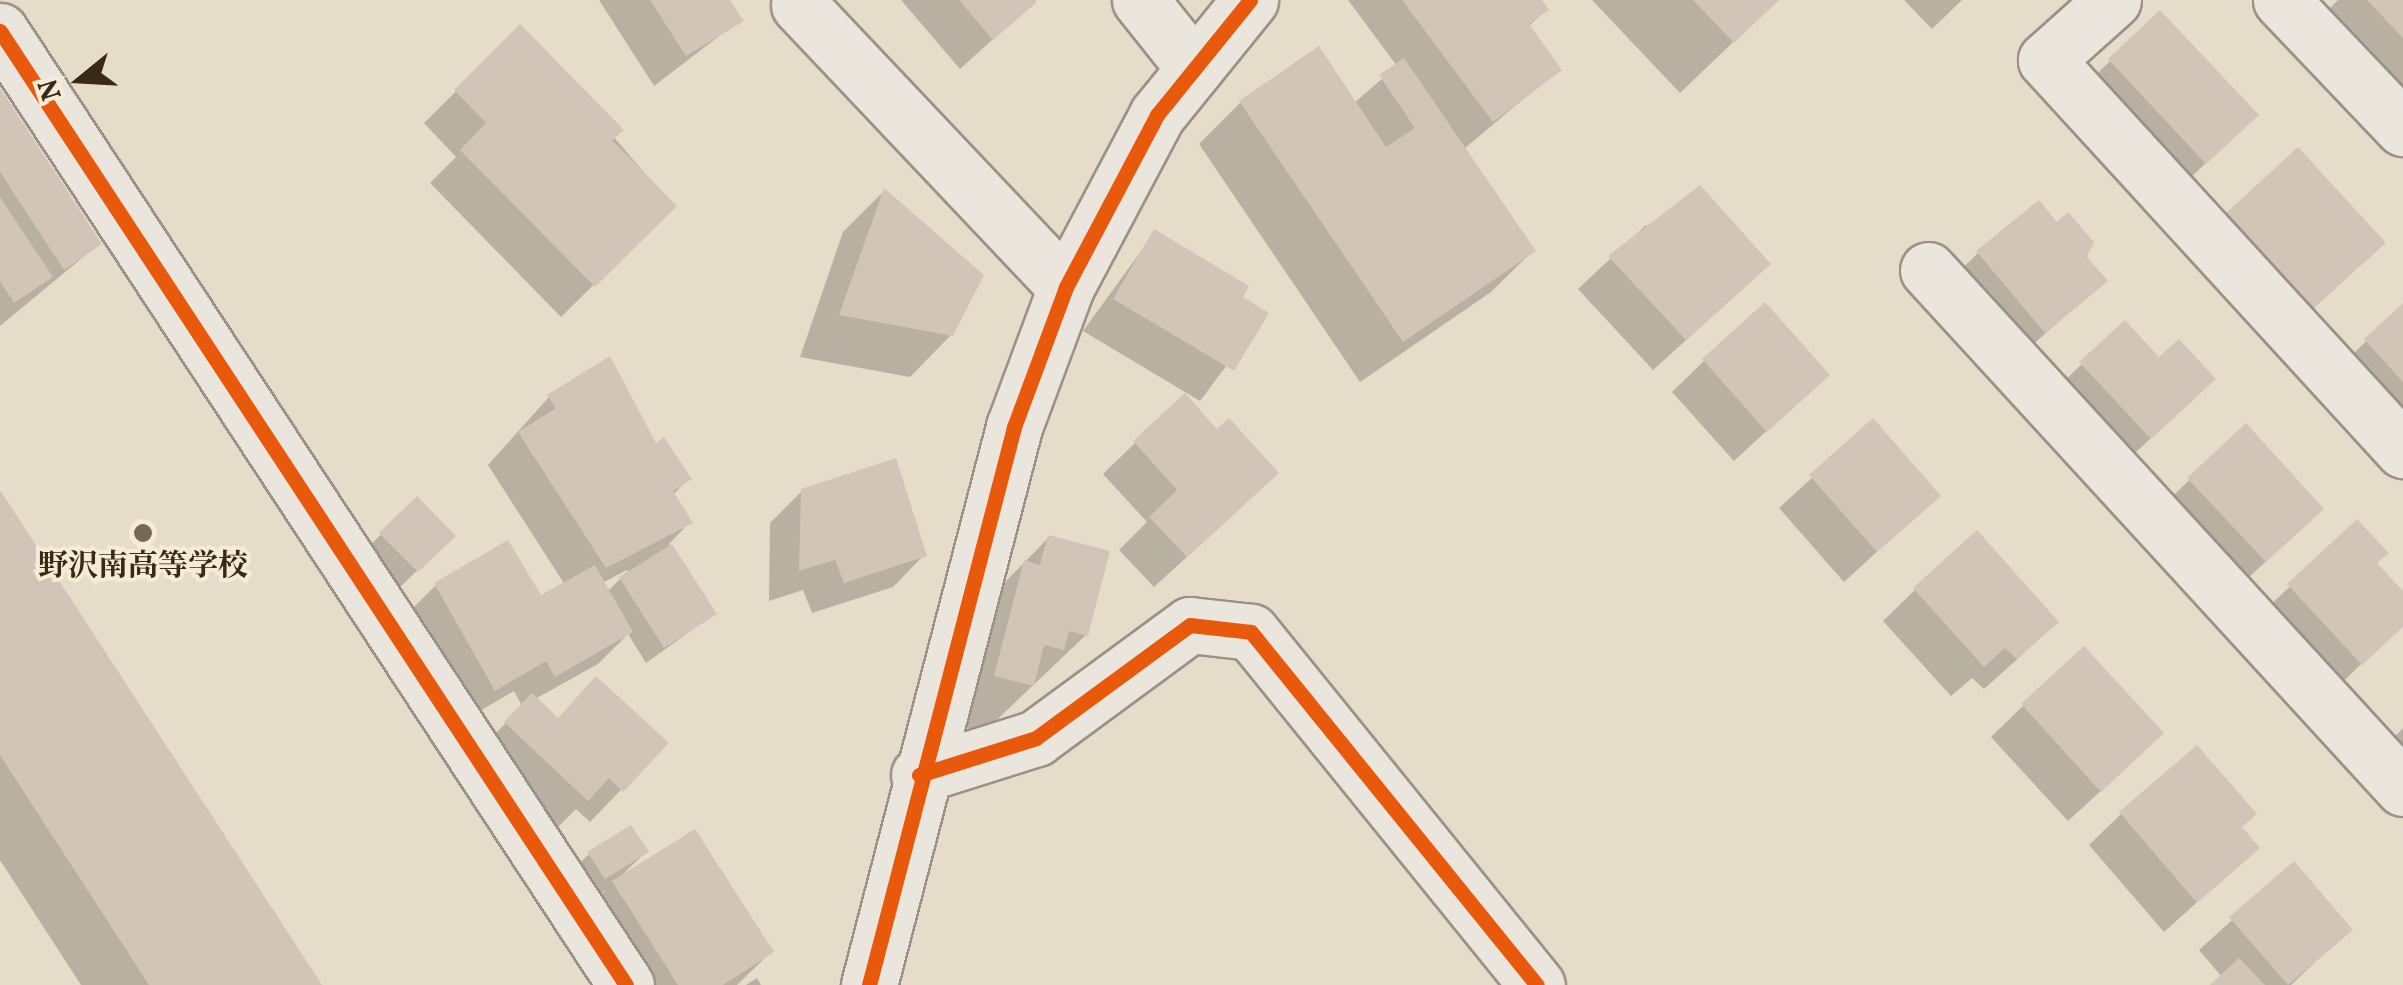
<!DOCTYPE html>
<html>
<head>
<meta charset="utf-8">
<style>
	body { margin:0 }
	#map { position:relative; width:2403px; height:985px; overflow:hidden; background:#e6dcca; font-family:Vollkorn,"Noto Serif JP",serif }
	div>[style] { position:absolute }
	.shadow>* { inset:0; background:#0003 }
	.building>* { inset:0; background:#d3c4b8 }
	.roads { filter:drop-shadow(2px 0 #9a9286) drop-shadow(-2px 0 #9a9286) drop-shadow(0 2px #9a9286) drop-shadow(0 -2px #9a9286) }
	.street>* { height:55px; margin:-27.5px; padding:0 27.5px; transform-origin:27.5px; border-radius:27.5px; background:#eae5dd }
	.cycleway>* { height:15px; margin:-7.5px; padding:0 7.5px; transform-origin:7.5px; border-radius:7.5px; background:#e8590c }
	.dots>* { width:28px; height:28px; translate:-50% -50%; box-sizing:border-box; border:5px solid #f6ebd5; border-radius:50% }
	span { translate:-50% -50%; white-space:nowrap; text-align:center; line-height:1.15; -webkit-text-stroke:8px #f6ebd5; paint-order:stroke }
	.poi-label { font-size:30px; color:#3a2819; font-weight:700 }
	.north { position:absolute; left:30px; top:30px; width:100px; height:100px; -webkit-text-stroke:8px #f6ebd5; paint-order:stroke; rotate:252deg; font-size:28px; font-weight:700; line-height:40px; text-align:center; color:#3a2819 }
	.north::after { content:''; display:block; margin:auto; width:35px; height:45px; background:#3a2819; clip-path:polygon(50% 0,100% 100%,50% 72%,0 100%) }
</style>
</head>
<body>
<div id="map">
	<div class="shadow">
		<i style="clip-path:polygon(599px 0,727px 0,740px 20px,654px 86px)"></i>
		<i style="clip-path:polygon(901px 0,1032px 0,1034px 2px,960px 69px)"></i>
		<i style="clip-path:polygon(1348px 0,1539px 0,1546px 10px,1528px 27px,1559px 69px,1464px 149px,1533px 251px,1491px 292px,1360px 382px,1199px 144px,1241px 102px,1354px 103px,1397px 66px)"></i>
		<i style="clip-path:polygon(1592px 0,1777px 0,1680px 93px)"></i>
		<i style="clip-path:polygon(1904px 0,1962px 0,1932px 29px)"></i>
		<i style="clip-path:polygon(2338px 0,2403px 0,2403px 104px,2322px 16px)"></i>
		<i style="clip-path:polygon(2159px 14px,2224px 146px,2173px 194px,2078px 92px)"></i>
		<i style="clip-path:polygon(520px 28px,673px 206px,561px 317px,430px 183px,456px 157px,424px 123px)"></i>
		<i style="clip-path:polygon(0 92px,99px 244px,0 326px)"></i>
		<i style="clip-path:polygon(2298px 151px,2351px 274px,2279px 339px,2195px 247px)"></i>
		<i style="clip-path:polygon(884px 191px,951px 335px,910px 377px,800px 357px,843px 232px)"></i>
		<i style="clip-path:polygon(1646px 225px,1736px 295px,1653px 370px,1578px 289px)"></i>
		<i style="clip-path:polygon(1155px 232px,1265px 314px,1200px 401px,1083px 331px)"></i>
		<i style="clip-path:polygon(1978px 253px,2084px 257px,2105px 281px,2012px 363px,1946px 284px)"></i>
		<i style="clip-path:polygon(2403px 306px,2403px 448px,2334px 372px)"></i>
		<i style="clip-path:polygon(2125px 324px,2181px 410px,2118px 469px,2049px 395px)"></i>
		<i style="clip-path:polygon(1704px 361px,1827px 375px,1734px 461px,1672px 392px)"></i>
		<i style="clip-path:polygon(evenodd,549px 397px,655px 446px,688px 479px,673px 495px,690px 522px,669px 544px,714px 614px,646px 663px,628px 634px,598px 664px,535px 699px,557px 720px,665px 744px,590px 822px,576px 809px,554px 831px,475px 755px,522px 706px,514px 691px,463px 721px,404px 617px,436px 585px,540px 599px,565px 585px,488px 465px,549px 397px,627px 570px,628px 571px,607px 592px,602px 583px,627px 570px)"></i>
		<i style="clip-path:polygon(1873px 422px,1938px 496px,1844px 582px,1779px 508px)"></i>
		<i style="clip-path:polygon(2245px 427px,2289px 540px,2233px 592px,2157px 511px)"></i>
		<i style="clip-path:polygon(1135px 443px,1244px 505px,1154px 587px,1119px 550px,1147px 522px,1103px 474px)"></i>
		<i style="clip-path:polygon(802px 491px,924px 555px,893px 587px,812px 613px,803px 590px,769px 601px,770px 523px)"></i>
		<i style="clip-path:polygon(0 494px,319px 985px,81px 985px,0 860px)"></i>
		<i style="clip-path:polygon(417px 499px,452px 536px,385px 602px,349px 566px)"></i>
		<i style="clip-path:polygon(2357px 522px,2375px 564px,2403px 594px,2403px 624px,2329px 695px,2257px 618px)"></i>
		<i style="clip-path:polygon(1048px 538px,1086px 635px,984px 732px,948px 723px,977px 611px)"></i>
		<i style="clip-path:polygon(1915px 590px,2024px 653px,1984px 689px,1972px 678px,1951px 696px,1883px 621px)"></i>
		<i style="clip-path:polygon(2023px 706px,2129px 765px,2068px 821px,1991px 737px)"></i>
		<i style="clip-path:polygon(2403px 728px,2403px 777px,2380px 752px)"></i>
		<i style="clip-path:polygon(2121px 814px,2240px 828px,2257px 848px,2164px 932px,2089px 845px)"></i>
		<i style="clip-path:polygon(646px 852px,622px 875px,771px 952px,737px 985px,627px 985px,582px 914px,606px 890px,572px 909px,557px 886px,589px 854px)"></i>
		<i style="clip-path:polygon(2294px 864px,2350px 929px,2291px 985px,2214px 985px,2222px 977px,2199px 950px)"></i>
		<i style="clip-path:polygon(757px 978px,761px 985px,746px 985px)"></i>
	</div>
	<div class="building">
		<i style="clip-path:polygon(650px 0,730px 0,744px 21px,686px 56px)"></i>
		<i style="clip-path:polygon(959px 0,1035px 0,1037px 2px,993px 40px)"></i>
		<i style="clip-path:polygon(1402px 0,1542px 0,1549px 10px,1529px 24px,1562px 70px,1493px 122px)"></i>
		<i style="clip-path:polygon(1693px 0,1779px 0,1734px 43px)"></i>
		<i style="clip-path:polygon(2367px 0,2403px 0,2403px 38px)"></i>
		<i style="clip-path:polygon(2160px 10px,2259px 115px,2206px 164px,2108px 59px)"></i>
		<i style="clip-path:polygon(520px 24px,624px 130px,612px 140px,677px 206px,595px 287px,460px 150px,486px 123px,454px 90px)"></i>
		<i style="clip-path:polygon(1319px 46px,1386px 147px,1415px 128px,1379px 75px,1404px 58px,1536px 251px,1403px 342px,1239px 101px)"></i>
		<i style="clip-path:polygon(0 88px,102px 244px,64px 270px,0 172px)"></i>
		<i style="clip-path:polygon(2298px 147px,2386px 243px,2312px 309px,2225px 214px)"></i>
		<i style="clip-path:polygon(1700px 185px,1771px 264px,1686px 340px,1608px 256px)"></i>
		<i style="clip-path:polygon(884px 188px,984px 275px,953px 336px,839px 315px)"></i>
		<i style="clip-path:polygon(0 197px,53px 277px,14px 303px,0 281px)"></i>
		<i style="clip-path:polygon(2039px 200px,2057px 222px,2068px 212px,2094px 242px,2087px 257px,2108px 281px,2045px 333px,1976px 251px)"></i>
		<i style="clip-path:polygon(1154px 229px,1249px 286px,1243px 297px,1269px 313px,1234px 371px,1113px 299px)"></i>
		<i style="clip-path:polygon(1765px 302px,1830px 375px,1767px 432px,1702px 359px)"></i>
		<i style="clip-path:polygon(2403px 303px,2403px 382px,2364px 339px)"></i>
		<i style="clip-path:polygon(2125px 320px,2159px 357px,2179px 339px,2216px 379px,2151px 439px,2079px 362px)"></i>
		<i style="clip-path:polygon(610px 356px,656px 443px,664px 437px,692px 479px,673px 491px,693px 523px,606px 568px,518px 432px,556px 408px,547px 395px)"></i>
		<i style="clip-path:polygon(1185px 393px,1217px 429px,1229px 418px,1279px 473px,1187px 557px,1149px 517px,1177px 490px,1133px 441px)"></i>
		<i style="clip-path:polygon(1873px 418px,1941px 496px,1877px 552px,1809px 475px)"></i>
		<i style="clip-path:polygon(2246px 423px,2324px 509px,2266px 562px,2187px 478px)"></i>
		<i style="clip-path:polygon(896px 458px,927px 556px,844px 583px,835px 560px,799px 571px,801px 489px)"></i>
		<i style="clip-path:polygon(0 490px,322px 985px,149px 985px,0 755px)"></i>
		<i style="clip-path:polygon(417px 496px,456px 536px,418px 572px,379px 533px)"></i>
		<i style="clip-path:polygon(2357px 519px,2389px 553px,2377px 563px,2403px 591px,2403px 627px,2362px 665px,2287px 584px)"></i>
		<i style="clip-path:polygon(1977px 530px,2059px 622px,2017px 659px,2005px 648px,1984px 667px,1913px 588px)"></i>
		<i style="clip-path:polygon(1048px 535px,1110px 551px,1088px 636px,1069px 631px,1064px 650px,1044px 645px,1034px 686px,994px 676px,1024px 560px,1040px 565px)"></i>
		<i style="clip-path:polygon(508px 540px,541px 595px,595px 565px,633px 632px,555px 677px,546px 661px,495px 691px,434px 583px)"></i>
		<i style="clip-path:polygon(672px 544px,717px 614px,664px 648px,619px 577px)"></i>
		<i style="clip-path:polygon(2084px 646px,2164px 733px,2101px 792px,2021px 704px)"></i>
		<i style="clip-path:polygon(596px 676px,669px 743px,623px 792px,609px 778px,588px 801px,504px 722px,532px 693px,558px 718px)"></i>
		<i style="clip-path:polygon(2197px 745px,2257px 814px,2242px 827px,2260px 848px,2197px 903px,2119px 812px)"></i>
		<i style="clip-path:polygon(631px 825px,649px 852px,605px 879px,587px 852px)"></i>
		<i style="clip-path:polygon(695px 829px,774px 952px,723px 985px,678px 985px,612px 881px)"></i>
		<i style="clip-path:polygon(2294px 861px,2353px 930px,2288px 985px,2229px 917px)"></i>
		<i style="clip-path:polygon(2239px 958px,2265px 985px,2210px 985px)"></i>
	</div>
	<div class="roads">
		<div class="street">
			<i style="left:1140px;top:0;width:87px;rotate:51.5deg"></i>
			<i style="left:2113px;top:0;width:90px;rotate:138.2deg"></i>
			<i style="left:2046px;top:60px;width:529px;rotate:47.53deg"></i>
			<i style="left:2281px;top:0;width:177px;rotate:46.4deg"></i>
			<i style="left:799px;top:5px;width:388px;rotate:46.6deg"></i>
			<i style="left:0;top:31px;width:1141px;rotate:56.73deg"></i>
			<i style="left:1928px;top:270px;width:703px;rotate:47.48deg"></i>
			<i style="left:919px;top:775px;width:123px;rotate:-17.5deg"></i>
			<i style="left:1036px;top:738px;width:191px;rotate:-36.3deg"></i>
			<i style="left:1190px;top:625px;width:61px;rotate:6.5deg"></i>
			<i style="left:1251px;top:632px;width:454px;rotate:51deg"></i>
			<i style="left:869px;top:985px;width:577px;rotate:-75.43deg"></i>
			<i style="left:1014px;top:427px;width:149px;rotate:-69.6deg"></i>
			<i style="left:1066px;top:287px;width:195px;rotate:-62.1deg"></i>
			<i style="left:1157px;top:115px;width:148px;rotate:-51deg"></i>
		</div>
	</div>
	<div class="cycleway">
		<i style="left:0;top:31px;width:1141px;rotate:56.73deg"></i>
		<i style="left:919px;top:775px;width:123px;rotate:-17.5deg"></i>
		<i style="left:1036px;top:738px;width:191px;rotate:-36.3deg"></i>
		<i style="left:1190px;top:625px;width:61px;rotate:6.5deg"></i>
		<i style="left:1251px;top:632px;width:454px;rotate:51deg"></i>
		<i style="left:869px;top:985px;width:577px;rotate:-75.43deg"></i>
		<i style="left:1014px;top:427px;width:149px;rotate:-69.6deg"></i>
		<i style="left:1066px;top:287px;width:195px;rotate:-62.1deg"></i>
		<i style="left:1157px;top:115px;width:148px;rotate:-51deg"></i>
	</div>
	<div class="dots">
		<i style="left:143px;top:533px;background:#766757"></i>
	</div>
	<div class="poi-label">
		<span style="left:143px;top:567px">野沢南高等学校</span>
	</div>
	<div class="north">N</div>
</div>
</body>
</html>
